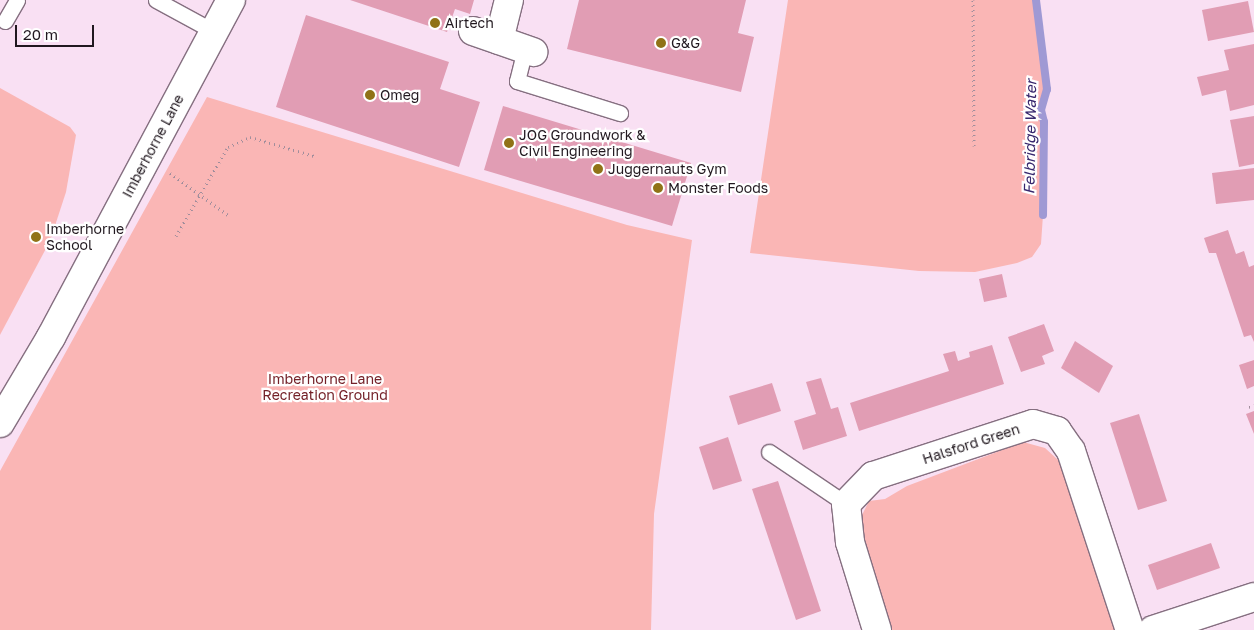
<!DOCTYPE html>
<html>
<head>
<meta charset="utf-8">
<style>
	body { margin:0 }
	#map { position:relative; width:1254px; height:630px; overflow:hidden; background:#f9e0f3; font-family:"Golos Text",sans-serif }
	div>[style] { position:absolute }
	.green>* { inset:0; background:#fab6b5 }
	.stream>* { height:8px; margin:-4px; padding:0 4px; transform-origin:4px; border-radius:4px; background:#9f99d4 }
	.building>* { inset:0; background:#e19db4 }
	.path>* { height:3px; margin-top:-1.5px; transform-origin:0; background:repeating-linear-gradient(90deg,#a08d9b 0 1px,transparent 0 5px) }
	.roads { filter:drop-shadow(1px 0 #856f80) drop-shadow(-1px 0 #856f80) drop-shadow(0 1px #856f80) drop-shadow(0 -1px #856f80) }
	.service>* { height:15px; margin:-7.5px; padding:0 7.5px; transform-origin:7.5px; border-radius:7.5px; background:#fff }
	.minor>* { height:28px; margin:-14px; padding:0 14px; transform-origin:14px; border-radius:14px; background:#fff }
	.tertiary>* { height:28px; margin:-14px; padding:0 14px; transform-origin:14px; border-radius:14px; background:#fff }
	.dots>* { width:14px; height:14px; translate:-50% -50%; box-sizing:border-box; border:2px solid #fff; border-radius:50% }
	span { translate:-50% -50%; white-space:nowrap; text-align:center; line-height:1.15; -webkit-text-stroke:4.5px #fff; paint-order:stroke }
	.poi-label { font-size:14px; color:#21181f }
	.left { translate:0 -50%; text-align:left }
	.street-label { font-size:14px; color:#21181f }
	.park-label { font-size:14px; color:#742128 }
	.water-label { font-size:15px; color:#37276d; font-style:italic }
	.scale { position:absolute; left:15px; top:25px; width:79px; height:22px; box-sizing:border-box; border:2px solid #21181f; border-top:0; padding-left:6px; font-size:15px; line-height:18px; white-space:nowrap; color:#21181f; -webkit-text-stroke:4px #fff; paint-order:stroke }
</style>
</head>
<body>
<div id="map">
	<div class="green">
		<i style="clip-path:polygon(788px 0,1036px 0,1047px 89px,1041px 110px,1044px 122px,1043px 215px,1041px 244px,1032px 257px,1017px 263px,975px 272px,919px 271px,750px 253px)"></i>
		<i style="clip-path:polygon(0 88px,70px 127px,76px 135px,66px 192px,50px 241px,0 335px)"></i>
		<i style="clip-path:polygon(207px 97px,627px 225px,692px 240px,654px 514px,651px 630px,0 630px,0 471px)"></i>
		<i style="clip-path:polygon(1023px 442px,1045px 448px,1067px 468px,1117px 630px,888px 630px,859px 535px,861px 517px,869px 501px,885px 499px,907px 486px)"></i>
	</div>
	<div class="stream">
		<i style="left:1036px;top:0;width:90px;rotate:83deg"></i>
		<i style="left:1047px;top:89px;width:22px;rotate:106deg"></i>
		<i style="left:1041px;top:110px;width:12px;rotate:76deg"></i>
		<i style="left:1044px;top:122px;width:93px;rotate:90.6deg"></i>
	</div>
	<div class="building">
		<i style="clip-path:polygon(350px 0,474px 0,470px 14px,455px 9px,447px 32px)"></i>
		<i style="clip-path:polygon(579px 0,746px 0,738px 33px,754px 37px,741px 92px,567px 49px)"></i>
		<i style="clip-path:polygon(1248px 1px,1254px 32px,1208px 41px,1202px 10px)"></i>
		<i style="clip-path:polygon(306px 15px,449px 62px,440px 89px,480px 102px,459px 167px,276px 107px)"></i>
		<i style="clip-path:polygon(1254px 44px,1254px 105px,1230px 111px,1226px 90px,1202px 96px,1197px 77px,1229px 70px,1224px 50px)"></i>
		<i style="clip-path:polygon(503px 106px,691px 163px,672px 226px,484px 170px)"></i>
		<i style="clip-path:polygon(1254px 116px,1254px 164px,1239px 167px,1230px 120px)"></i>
		<i style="clip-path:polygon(1254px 168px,1254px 200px,1216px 204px,1212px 173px)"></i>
		<i style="clip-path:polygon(1228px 230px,1236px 254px,1244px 251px,1249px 267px,1254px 265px,1254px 342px,1251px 335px,1244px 337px,1216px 253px,1209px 253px,1204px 238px)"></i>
		<i style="clip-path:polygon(1002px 274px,1007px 297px,984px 302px,979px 279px)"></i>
		<i style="clip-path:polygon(1044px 324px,1054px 351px,1042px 356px,1045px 364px,1021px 372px,1008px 337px)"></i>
		<i style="clip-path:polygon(1075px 341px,1113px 366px,1099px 393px,1061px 368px)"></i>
		<i style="clip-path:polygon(992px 345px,1004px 384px,859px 431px,850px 403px,949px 371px,943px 354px,955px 351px,958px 361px,970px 357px,969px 352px)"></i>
		<i style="clip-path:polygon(1254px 360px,1254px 386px,1247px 389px,1239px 365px)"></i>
		<i style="clip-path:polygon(821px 378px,831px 409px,838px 407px,847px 436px,803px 450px,794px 421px,816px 414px,806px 382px)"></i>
		<i style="clip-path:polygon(772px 383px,781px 411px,738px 425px,729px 396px)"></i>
		<i style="clip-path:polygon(1254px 411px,1254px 434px,1246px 414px)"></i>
		<i style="clip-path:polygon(1139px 414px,1167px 501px,1138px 510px,1110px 423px)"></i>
		<i style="clip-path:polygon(728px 437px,742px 481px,713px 490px,699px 447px)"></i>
		<i style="clip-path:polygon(778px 481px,821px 611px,796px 620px,752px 489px)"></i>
		<i style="clip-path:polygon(1211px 543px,1220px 568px,1157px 590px,1148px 565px)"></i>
	</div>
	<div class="path">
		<i style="left:973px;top:0;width:146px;rotate:89.6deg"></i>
		<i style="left:170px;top:173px;width:72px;rotate:35.9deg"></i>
		<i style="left:176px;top:236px;width:103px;rotate:-59.7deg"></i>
		<i style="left:228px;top:147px;width:24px;rotate:-24deg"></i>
		<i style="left:250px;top:137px;width:67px;rotate:16.5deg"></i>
		<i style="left:1249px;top:407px;width:5px;rotate:-22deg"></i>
	</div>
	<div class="roads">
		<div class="service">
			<i style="left:156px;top:0;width:67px;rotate:28.5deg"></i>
			<i style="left:5px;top:21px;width:24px;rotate:-60deg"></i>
			<i style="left:525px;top:49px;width:33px;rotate:104deg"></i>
			<i style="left:517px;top:81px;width:108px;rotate:17.3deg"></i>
			<i style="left:769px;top:452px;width:93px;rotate:34deg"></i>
		</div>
		<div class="minor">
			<i style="left:473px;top:31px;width:64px;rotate:19.3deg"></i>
			<i style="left:499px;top:40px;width:41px;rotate:-76deg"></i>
			<i style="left:877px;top:630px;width:92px;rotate:-107.1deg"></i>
			<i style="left:850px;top:542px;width:38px;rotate:-96deg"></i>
			<i style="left:846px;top:504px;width:39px;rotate:-46deg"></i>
			<i style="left:873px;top:476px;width:168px;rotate:-18deg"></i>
			<i style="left:1033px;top:424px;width:25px;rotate:16deg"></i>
			<i style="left:1057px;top:431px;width:24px;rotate:55deg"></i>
			<i style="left:1071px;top:451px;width:188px;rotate:71.8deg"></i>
			<i style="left:1153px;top:630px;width:106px;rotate:-18.1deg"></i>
		</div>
		<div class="tertiary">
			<i style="left:0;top:423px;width:100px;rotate:-59.3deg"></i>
			<i style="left:51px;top:337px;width:382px;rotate:-61.9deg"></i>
		</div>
	</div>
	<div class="dots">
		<i style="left:435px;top:23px;background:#907217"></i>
		<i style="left:661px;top:43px;background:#907217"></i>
		<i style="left:370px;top:95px;background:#907217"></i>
		<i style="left:509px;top:143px;background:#907217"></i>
		<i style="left:598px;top:169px;background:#907217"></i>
		<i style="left:658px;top:188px;background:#907217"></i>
		<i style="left:36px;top:237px;background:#907217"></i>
	</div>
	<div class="poi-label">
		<span class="left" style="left:445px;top:23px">Airtech</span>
		<span class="left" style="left:671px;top:43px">G&amp;G</span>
		<span class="left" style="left:380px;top:95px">Omeg</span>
		<span class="left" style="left:519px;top:143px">JOG Groundwork &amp;<br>Civil Engineering</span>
		<span class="left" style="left:608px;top:169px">Juggernauts Gym</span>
		<span class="left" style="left:668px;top:188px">Monster Foods</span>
		<span class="left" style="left:46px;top:237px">Imberhorne<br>School</span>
	</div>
	<div class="street-label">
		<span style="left:153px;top:146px;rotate:-62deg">Imberhorne Lane</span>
		<span style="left:971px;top:444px;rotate:-18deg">Halsford Green</span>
	</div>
	<div class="park-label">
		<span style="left:325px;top:387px">Imberhorne Lane<br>Recreation Ground</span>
	</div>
	<div class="water-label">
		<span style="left:1030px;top:137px;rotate:-89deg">Felbridge Water</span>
	</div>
	<div class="scale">20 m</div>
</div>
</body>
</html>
